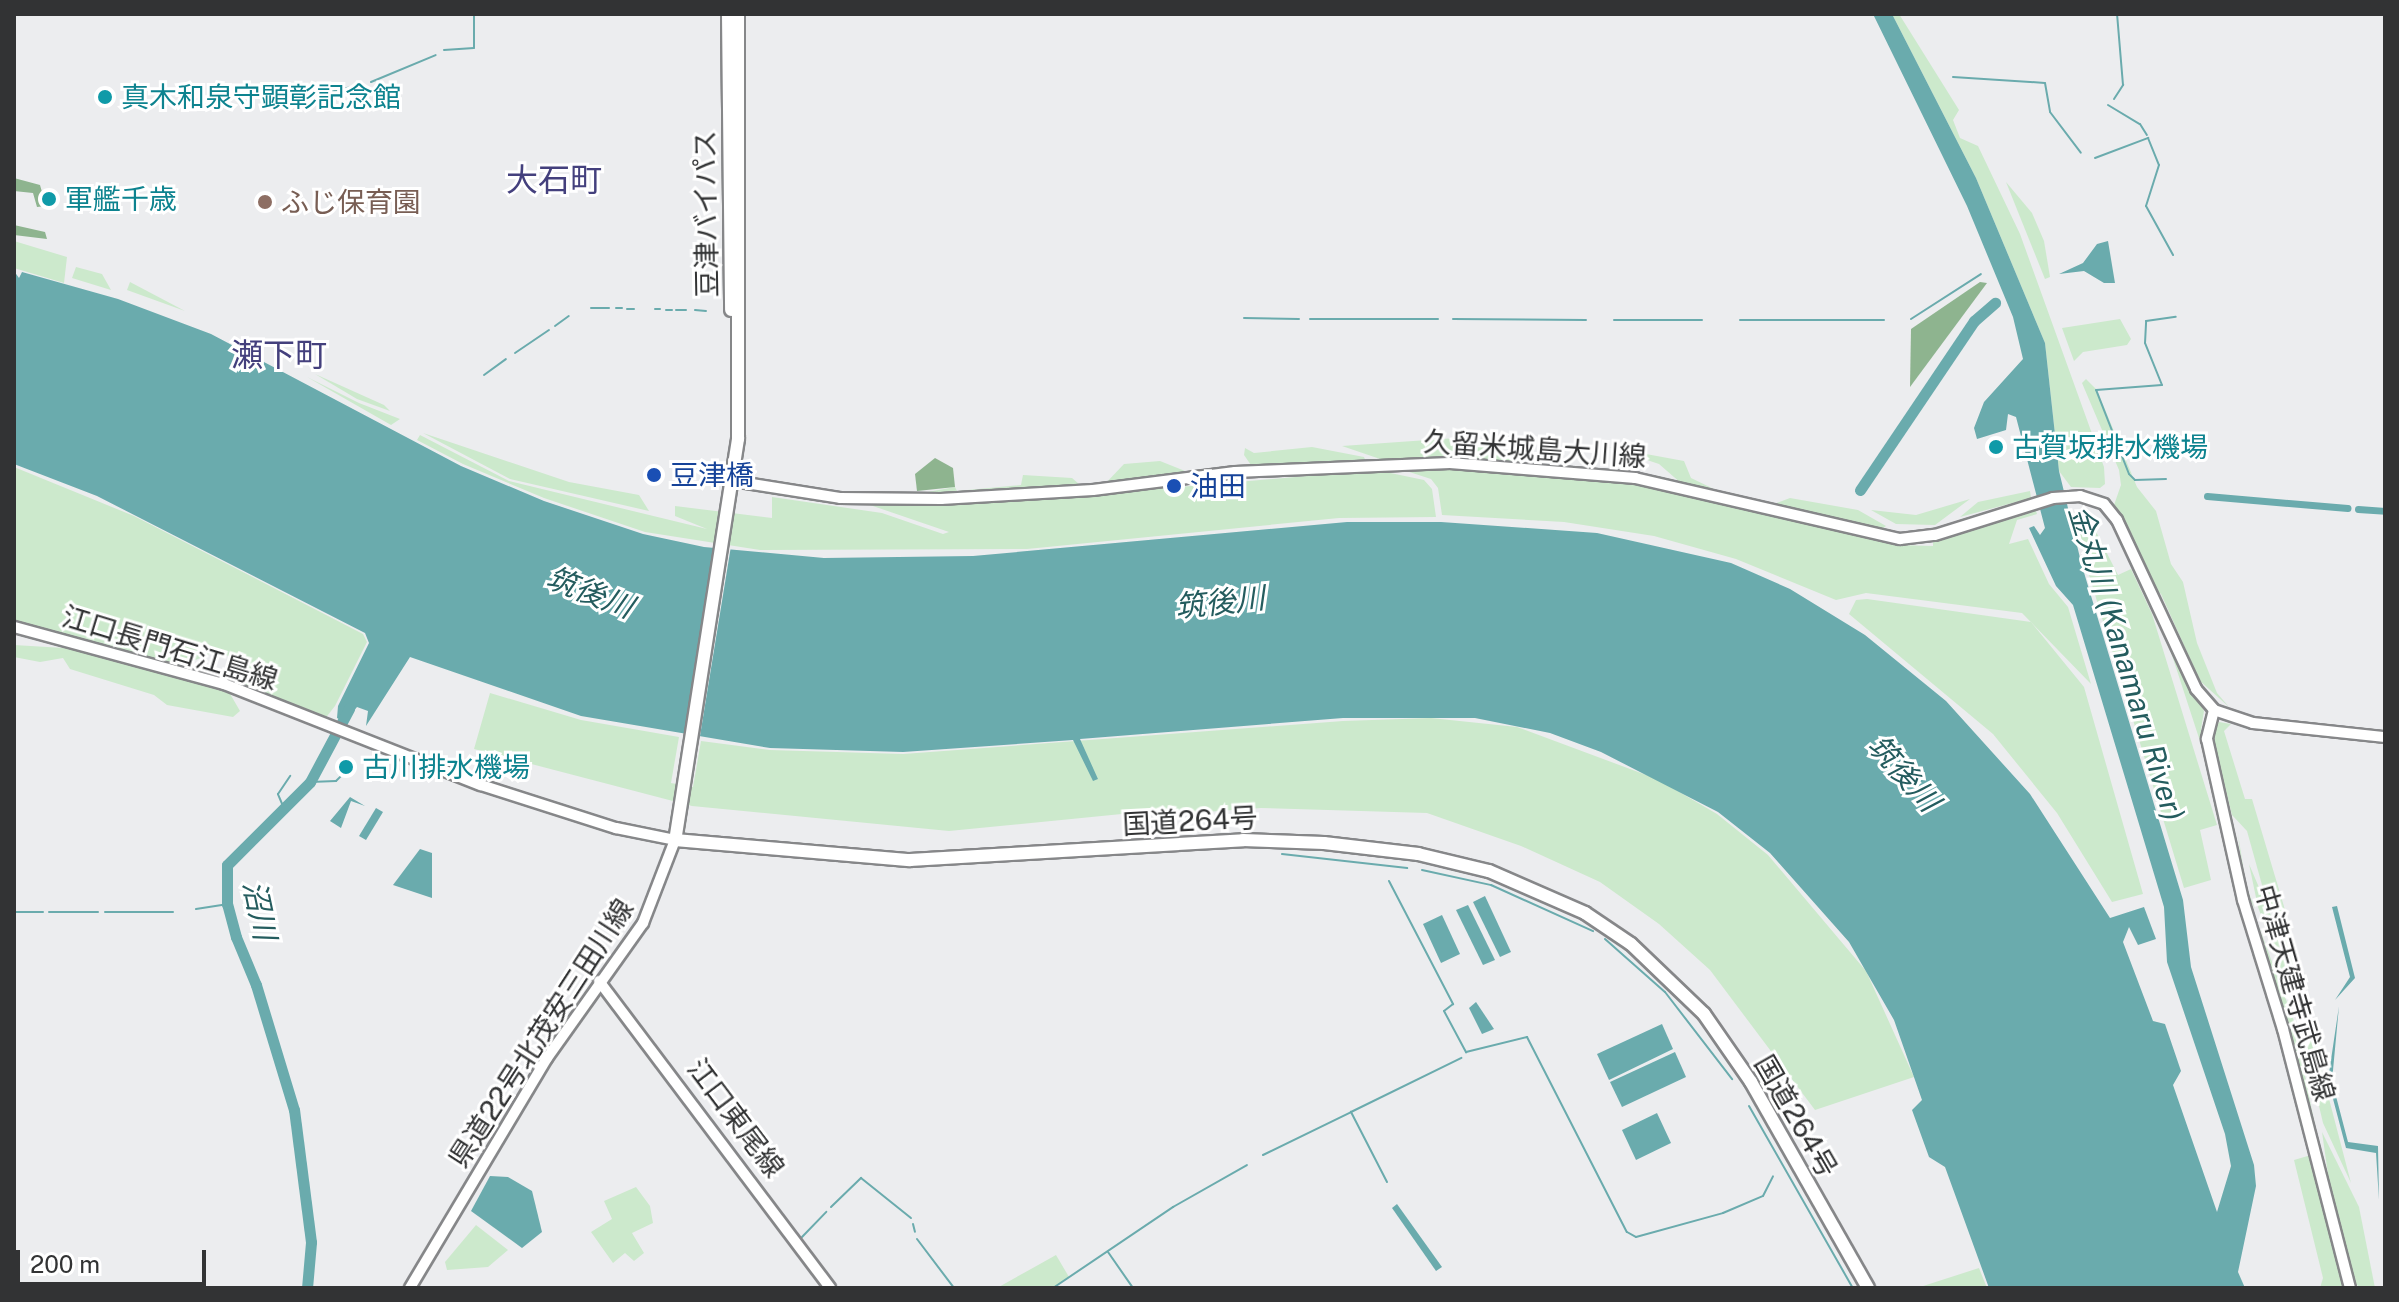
<!DOCTYPE html>
<html>
<head>
<meta charset="utf-8">
<style>
	body { margin:0 }
	#map { position:relative; width:2399px; height:1302px; overflow:hidden; background:#ecedef; font-family:"Public Sans","Noto Sans JP",sans-serif }
	div>[style] { position:absolute }
	.green>* { inset:0; background:#cce9cc }
	.forest>* { inset:0; background:#8eb48f }
	.water>* { inset:0; background:#6aabad }
	.pier>* { inset:0; background:#ecedef }
	.stream>* { height:2px; margin:-1px; padding:0 1px; transform-origin:1px; border-radius:1px; background:#6aabad }
	.canal>* { height:7px; margin:-3.5px; padding:0 3.5px; transform-origin:3.5px; border-radius:3.5px; background:#6aabad }
	.river>* { height:11px; margin:-5.5px; padding:0 5.5px; transform-origin:5.5px; border-radius:5.5px; background:#6aabad }
	.roads { filter:drop-shadow(2px 0 #868789) drop-shadow(-2px 0 #868789) drop-shadow(0 2px #868789) drop-shadow(0 -2px #868789) }
	.major>* { height:10px; margin:-5px; padding:0 5px; transform-origin:5px; border-radius:5px; background:#fff }
	.highway>* { height:12px; margin:-6px; padding:0 6px; transform-origin:6px; border-radius:6px; background:#fff }
	.dots>* { width:22px; height:22px; translate:-50% -50%; box-sizing:border-box; border:4px solid #fff; border-radius:50% }
	span { translate:-50% -50%; white-space:nowrap; text-align:center; line-height:1.15; -webkit-text-stroke:6px #fff; paint-order:stroke }
	.culture-label { font-size:28px; color:#0d838f }
	.left { translate:0 -50%; text-align:left }
	.education-label { font-size:28px; color:#785e54 }
	.street-label { font-size:28px; color:#323334 }
	.transit-label { font-size:28px; color:#164399 }
	.water-label { font-size:30px; color:#245c5e; font-style:italic }
	.quarter-label { font-size:32px; color:#44407d }
	.frame { position:absolute; inset:0; border:16px solid #323334; pointer-events:none }
	.scale { position:absolute; left:16px; top:1250px; width:190px; height:36px; box-sizing:border-box; border:4px solid #323334; border-top:0; padding-left:10px; font-size:24px; line-height:28px; white-space:nowrap; color:#323334; -webkit-text-stroke:6px #fff; paint-order:stroke }
</style>
</head>
<body>
<div id="map">
	<div class="green">
		<i style="clip-path:polygon(1892px 14px,1899px 14px,1959px 110px,1953px 120px,1960px 138px,1978px 146px,2020px 234px,2104px 467px,2105px 484px,2100px 488px,2071px 487px,2059px 471px,2045px 343px,1976px 178px)"></i>
		<i style="clip-path:polygon(2006px 182px,2032px 213px,2044px 241px,2050px 277px,2045px 279px)"></i>
		<i style="clip-path:polygon(14px 241px,67px 257px,64px 283px,14px 268px)"></i>
		<i style="clip-path:polygon(76px 267px,102px 274px,111px 290px,72px 278px)"></i>
		<i style="clip-path:polygon(130px 282px,185px 311px,127px 290px)"></i>
		<i style="clip-path:polygon(2120px 319px,2131px 339px,2127px 345px,2083px 352px,2074px 361px,2062px 328px)"></i>
		<i style="clip-path:polygon(315px 374px,384px 405px,390px 411px,357px 399px)"></i>
		<i style="clip-path:polygon(307px 377px,359px 403px,400px 419px,391px 425px)"></i>
		<i style="clip-path:polygon(2086px 379px,2097px 390px,2137px 487px,2156px 511px,2171px 564px,2183px 582px,2197px 643px,2217px 693px,2229px 707px,2200px 681px,2161px 594px,2149px 586px,2114px 505px,2121px 485px,2119px 470px,2082px 383px)"></i>
		<i style="clip-path:polygon(423px 433px,569px 482px,639px 495px,649px 511px,510px 479px)"></i>
		<i style="clip-path:polygon(420px 435px,509px 481px,707px 529px,675px 516px,675px 506px,772px 518px,772px 497px,882px 513px,943px 534px,949px 532px,870px 505px,1040px 499px,1376px 470px,1424px 480px,1432px 489px,1436px 517px,1339px 518px,1027px 549px,760px 550px,645px 532px,544px 498px,463px 464px,417px 440px)"></i>
		<i style="clip-path:polygon(1456px 438px,1526px 459px,1520px 464px,1450px 457px,1386px 461px,1342px 446px)"></i>
		<i style="clip-path:polygon(1312px 447px,1364px 457px,1366px 462px,1251px 465px,1244px 455px,1245px 448px,1254px 453px)"></i>
		<i style="clip-path:polygon(1608px 447px,1684px 461px,1691px 478px,1718px 491px,1774px 504px,1790px 498px,1858px 510px,1886px 526px,1879px 531px,1682px 484px,1659px 464px)"></i>
		<i style="clip-path:polygon(1160px 461px,1195px 475px,1104px 485px,1124px 464px)"></i>
		<i style="clip-path:polygon(14px 467px,134px 516px,363px 634px,367px 642px,335px 706px,324px 720px,244px 686px,248px 672px,234px 666px,229px 656px,214px 652px,177px 668px,14px 620px)"></i>
		<i style="clip-path:polygon(1453px 467px,1658px 486px,1898px 545px,1933px 546px,1933px 541px,2035px 508px,2037px 514px,2017px 520px,2009px 544px,2028px 539px,2049px 584px,2068px 607px,2091px 684px,2022px 613px,1866px 593px,1836px 600px,1736px 559px,1654px 536px,1564px 522px,1442px 515px,1438px 488px,1431px 479px,1400px 469px)"></i>
		<i style="clip-path:polygon(1023px 475px,1072px 478px,1079px 484px,900px 497px,955px 487px,957px 491px,1021px 485px)"></i>
		<i style="clip-path:polygon(2030px 491px,2031px 498px,1960px 517px,1978px 502px)"></i>
		<i style="clip-path:polygon(1970px 499px,1935px 525px,1896px 524px,1871px 510px,1916px 515px)"></i>
		<i style="clip-path:polygon(2089px 518px,2118px 575px,2131px 569px,2152px 614px,2217px 825px,2200px 830px,2211px 880px,2184px 888px,2086px 565px,2078px 522px)"></i>
		<i style="clip-path:polygon(1867px 599px,2031px 622px,2084px 687px,2143px 894px,2112px 902px,2057px 813px,1993px 734px,1849px 614px,1856px 600px)"></i>
		<i style="clip-path:polygon(2168px 643px,2204px 711px,2201px 729px,2213px 781px)"></i>
		<i style="clip-path:polygon(14px 645px,81px 649px,229px 692px,240px 711px,233px 717px,167px 705px,154px 695px,70px 669px,63px 658px,40px 662px,14px 657px)"></i>
		<i style="clip-path:polygon(490px 693px,581px 720px,679px 737px,671px 783px,693px 787px,701px 741px,770px 750px,903px 754px,1343px 721px,1431px 718px,1517px 727px,1657px 779px,1717px 814px,1768px 855px,1866px 971px,1914px 1077px,1815px 1110px,1710px 970px,1659px 924px,1600px 882px,1521px 846px,1427px 813px,1261px 808px,1177px 814px,1172px 809px,949px 831px,692px 806px,474px 749px)"></i>
		<i style="clip-path:polygon(2219px 722px,2231px 724px,2224px 731px,2245px 799px,2252px 799px,2291px 930px,2282px 927px,2262px 885px,2247px 831px,2232px 815px,2212px 735px)"></i>
		<i style="clip-path:polygon(2238px 834px,2246px 885px,2255px 909px,2244px 888px)"></i>
		<i style="clip-path:polygon(2249px 864px,2278px 932px,2287px 938px,2351px 1183px,2323px 1123px,2298px 1016px,2258px 907px)"></i>
		<i style="clip-path:polygon(2256px 919px,2294px 1021px,2328px 1190px,2293px 1042px)"></i>
		<i style="clip-path:polygon(2322px 1132px,2359px 1207px,2375px 1288px,2360px 1288px,2351px 1278px,2333px 1209px)"></i>
		<i style="clip-path:polygon(2311px 1155px,2344px 1280px,2341px 1288px,2320px 1288px,2323px 1278px,2294px 1160px)"></i>
		<i style="clip-path:polygon(636px 1187px,650px 1206px,653px 1223px,632px 1233px,644px 1253px,634px 1261px,625px 1253px,613px 1263px,591px 1232px,612px 1219px,604px 1201px)"></i>
		<i style="clip-path:polygon(476px 1225px,508px 1250px,488px 1267px,447px 1270px,445px 1262px)"></i>
		<i style="clip-path:polygon(1056px 1255px,1069px 1277px,1053px 1288px,997px 1288px)"></i>
		<i style="clip-path:polygon(1979px 1268px,1987px 1288px,1917px 1288px)"></i>
	</div>
	<div class="forest">
		<i style="clip-path:polygon(14px 178px,40px 185px,46px 206px,37px 207px,33px 193px,14px 191px)"></i>
		<i style="clip-path:polygon(14px 225px,45px 232px,47px 239px,14px 235px)"></i>
		<i style="clip-path:polygon(1980px 282px,1987px 283px,1910px 387px,1911px 329px)"></i>
		<i style="clip-path:polygon(935px 458px,953px 468px,955px 487px,917px 491px,915px 474px)"></i>
	</div>
	<div class="water">
		<i style="clip-path:polygon(1873px 14px,1892px 14px,1976px 178px,2045px 343px,2059px 471px,2082px 566px,2183px 900px,2191px 967px,2254px 1165px,2256px 1186px,2238px 1272px,2245px 1288px,1989px 1288px,1945px 1167px,1929px 1157px,1912px 1110px,1922px 1100px,1894px 1020px,1849px 942px,1770px 853px,1718px 812px,1601px 752px,1550px 733px,1475px 718px,1343px 718px,1080px 739px,1098px 779px,1093px 781px,1073px 740px,903px 752px,770px 748px,581px 716px,410px 657px,366px 726px,368px 711px,357px 707px,345px 722px,337px 718px,338px 706px,369px 643px,365px 633px,97px 496px,14px 464px,14px 271px,19px 278px,22px 272px,118px 299px,211px 334px,461px 466px,544px 501px,643px 534px,704px 547px,824px 558px,973px 556px,1347px 522px,1441px 522px,1597px 533px,1731px 563px,1790px 589px,1865px 635px,1946px 701px,2030px 794px,2110px 918px,2144px 907px,2156px 939px,2138px 945px,2129px 927px,2123px 942px,2153px 1021px,2165px 1024px,2181px 1071px,2173px 1085px,2217px 1212px,2231px 1166px,2225px 1134px,2167px 962px,2164px 907px,2073px 605px,2056px 586px,2029px 528px,2034px 526px,2040px 535px,2045px 528px,2016px 417px,2008px 414px,2006px 430px,1977px 439px,1974px 428px,1984px 402px,2023px 359px,2013px 317px,1967px 206px)"></i>
		<i style="clip-path:polygon(2108px 241px,2115px 283px,2104px 283px,2084px 271px,2059px 274px,2083px 263px,2097px 244px)"></i>
		<i style="clip-path:polygon(350px 797px,365px 806px,351px 801px,341px 828px,330px 821px)"></i>
		<i style="clip-path:polygon(376px 808px,383px 812px,366px 840px,359px 836px)"></i>
		<i style="clip-path:polygon(420px 849px,432px 853px,432px 898px,393px 885px)"></i>
		<i style="clip-path:polygon(1485px 896px,1511px 952px,1500px 957px,1473px 902px)"></i>
		<i style="clip-path:polygon(1468px 905px,1495px 960px,1483px 965px,1456px 910px)"></i>
		<i style="clip-path:polygon(2337px 906px,2355px 978px,2335px 1000px,2350px 977px,2332px 907px)"></i>
		<i style="clip-path:polygon(1442px 915px,1460px 954px,1441px 963px,1423px 924px)"></i>
		<i style="clip-path:polygon(1476px 1002px,1494px 1029px,1482px 1034px,1469px 1008px)"></i>
		<i style="clip-path:polygon(2339px 1006px,2332px 1081px,2348px 1142px,2378px 1146px,2379px 1200px,2376px 1153px,2346px 1148px,2328px 1080px)"></i>
		<i style="clip-path:polygon(1662px 1024px,1673px 1049px,1609px 1080px,1597px 1054px)"></i>
		<i style="clip-path:polygon(1675px 1052px,1686px 1077px,1622px 1107px,1610px 1082px)"></i>
		<i style="clip-path:polygon(1657px 1113px,1671px 1143px,1636px 1160px,1622px 1130px)"></i>
		<i style="clip-path:polygon(490px 1176px,508px 1177px,532px 1191px,542px 1232px,522px 1248px,471px 1211px)"></i>
		<i style="clip-path:polygon(1397px 1204px,1442px 1267px,1436px 1271px,1392px 1208px)"></i>
	</div>
	<div class="pier">
		<i style="clip-path:polygon(719px 545px,731px 546px,699px 742px,688px 741px)"></i>
	</div>
	<div class="stream">
		<i style="left:444px;top:50px;width:30px;rotate:-4deg"></i>
		<i style="left:474px;top:48px;width:34px;rotate:-90deg"></i>
		<i style="left:1953px;top:77px;width:92px;rotate:3.7deg"></i>
		<i style="left:2045px;top:83px;width:29px;rotate:80deg"></i>
		<i style="left:2050px;top:112px;width:51px;rotate:52.9deg"></i>
		<i style="left:371px;top:82px;width:70px;rotate:-22.6deg"></i>
		<i style="left:278px;top:93px;width:40px;rotate:2.9deg"></i>
		<i style="left:318px;top:95px;width:46px;rotate:-13.7deg"></i>
		<i style="left:2114px;top:99px;width:17px;rotate:-57deg"></i>
		<i style="left:2123px;top:85px;width:71px;rotate:-94.8deg"></i>
		<i style="left:178px;top:100px;width:85px;rotate:-2.7deg"></i>
		<i style="left:2108px;top:105px;width:37px;rotate:31deg"></i>
		<i style="left:2140px;top:124px;width:13px;rotate:58deg"></i>
		<i style="left:2095px;top:158px;width:57px;rotate:-20.7deg"></i>
		<i style="left:2148px;top:138px;width:29px;rotate:68deg"></i>
		<i style="left:2159px;top:165px;width:43px;rotate:107.6deg"></i>
		<i style="left:2146px;top:206px;width:56px;rotate:61.1deg"></i>
		<i style="left:591px;top:308px;width:18px"></i>
		<i style="left:616px;top:308px;width:6px"></i>
		<i style="left:627px;top:309px;width:7px"></i>
		<i style="left:655px;top:309px;width:5px"></i>
		<i style="left:666px;top:310px;width:6px"></i>
		<i style="left:676px;top:310px;width:10px"></i>
		<i style="left:695px;top:310px;width:11px;rotate:5deg"></i>
		<i style="left:1244px;top:318px;width:55px;rotate:1deg"></i>
		<i style="left:1310px;top:319px;width:128px"></i>
		<i style="left:1453px;top:319px;width:133px;rotate:0.4deg"></i>
		<i style="left:1911px;top:319px;width:83px;rotate:-32.7deg"></i>
		<i style="left:1614px;top:320px;width:88px"></i>
		<i style="left:1740px;top:320px;width:144px"></i>
		<i style="left:555px;top:326px;width:17px;rotate:-36deg"></i>
		<i style="left:515px;top:353px;width:41px;rotate:-34.1deg"></i>
		<i style="left:484px;top:375px;width:27px;rotate:-36deg"></i>
		<i style="left:2166px;top:479px;width:31px;rotate:178deg"></i>
		<i style="left:2135px;top:480px;width:8px;rotate:-135deg"></i>
		<i style="left:2129px;top:474px;width:90px;rotate:-111.4deg"></i>
		<i style="left:2096px;top:390px;width:66px;rotate:-4.3deg"></i>
		<i style="left:2162px;top:385px;width:45px;rotate:-112deg"></i>
		<i style="left:2145px;top:343px;width:22px;rotate:-87deg"></i>
		<i style="left:2146px;top:321px;width:30px;rotate:-8deg"></i>
		<i style="left:310px;top:782px;width:26px;rotate:-2deg"></i>
		<i style="left:336px;top:781px;width:8px;rotate:-45deg"></i>
		<i style="left:283px;top:806px;width:13px;rotate:-113deg"></i>
		<i style="left:278px;top:794px;width:22px;rotate:-56deg"></i>
		<i style="left:1282px;top:854px;width:126px;rotate:6.4deg"></i>
		<i style="left:1422px;top:870px;width:71px;rotate:12.3deg"></i>
		<i style="left:1491px;top:885px;width:112px;rotate:24.3deg"></i>
		<i style="left:1389px;top:881px;width:139px;rotate:62.5deg"></i>
		<i style="left:1453px;top:1004px;width:11px;rotate:142deg"></i>
		<i style="left:1444px;top:1011px;width:47px;rotate:61.8deg"></i>
		<i style="left:1466px;top:1052px;width:63px;rotate:-13.8deg"></i>
		<i style="left:1527px;top:1037px;width:219px;rotate:62.9deg"></i>
		<i style="left:1627px;top:1232px;width:10px;rotate:29deg"></i>
		<i style="left:1636px;top:1237px;width:90px;rotate:-15.4deg"></i>
		<i style="left:1723px;top:1213px;width:43px;rotate:-23deg"></i>
		<i style="left:1763px;top:1196px;width:22px;rotate:-63deg"></i>
		<i style="left:196px;top:909px;width:31px;rotate:-9deg"></i>
		<i style="left:14px;top:912px;width:29px"></i>
		<i style="left:49px;top:912px;width:49px"></i>
		<i style="left:105px;top:912px;width:68px"></i>
		<i style="left:1605px;top:939px;width:80px;rotate:41.5deg"></i>
		<i style="left:1665px;top:992px;width:110px;rotate:52.4deg"></i>
		<i style="left:1749px;top:1106px;width:210px;rotate:60.3deg"></i>
		<i style="left:1263px;top:1155px;width:98px;rotate:-26deg"></i>
		<i style="left:1387px;top:1182px;width:79px;rotate:-117.2deg"></i>
		<i style="left:1351px;top:1112px;width:123px;rotate:-26.1deg"></i>
		<i style="left:831px;top:1207px;width:42px;rotate:-44deg"></i>
		<i style="left:861px;top:1178px;width:64px;rotate:38.7deg"></i>
		<i style="left:913px;top:1224px;width:8px;rotate:76deg"></i>
		<i style="left:802px;top:1237px;width:35px;rotate:-46deg"></i>
		<i style="left:917px;top:1239px;width:61px;rotate:52.9deg"></i>
		<i style="left:1108px;top:1252px;width:44px;rotate:55.2deg"></i>
		<i style="left:1053px;top:1288px;width:145px;rotate:-34deg"></i>
		<i style="left:1173px;top:1207px;width:85px;rotate:-29.6deg"></i>
	</div>
	<div class="canal">
		<i style="left:2207px;top:496px;width:141px;rotate:4.9deg"></i>
		<i style="left:2358px;top:509px;width:27px;rotate:4deg"></i>
	</div>
	<div class="river">
		<i style="left:1860px;top:490px;width:204px;rotate:-56deg"></i>
		<i style="left:1974px;top:321px;width:28px;rotate:-41deg"></i>
		<i style="left:307px;top:1288px;width:46px;rotate:-85deg"></i>
		<i style="left:311px;top:1242px;width:133px;rotate:-97.3deg"></i>
		<i style="left:294px;top:1110px;width:131px;rotate:-106.9deg"></i>
		<i style="left:256px;top:985px;width:52px;rotate:-112.6deg"></i>
		<i style="left:236px;top:937px;width:34px;rotate:-105deg"></i>
		<i style="left:227px;top:904px;width:39px;rotate:-90deg"></i>
		<i style="left:227px;top:865px;width:117px;rotate:-45deg"></i>
		<i style="left:310px;top:782px;width:83px;rotate:-61.9deg"></i>
	</div>
	<div class="roads">
		<div class="major">
			<i style="left:733px;top:481px;width:108px;rotate:9deg"></i>
			<i style="left:840px;top:498px;width:101px;rotate:0.6deg"></i>
			<i style="left:941px;top:499px;width:152px;rotate:-3.4deg"></i>
			<i style="left:1093px;top:490px;width:143px;rotate:-7.2deg"></i>
			<i style="left:1235px;top:472px;width:215px;rotate:-2.4deg"></i>
			<i style="left:1450px;top:463px;width:186px;rotate:4.6deg"></i>
			<i style="left:1635px;top:478px;width:272px;rotate:13deg"></i>
			<i style="left:1900px;top:539px;width:35px;rotate:-7deg"></i>
			<i style="left:1935px;top:535px;width:124px;rotate:-17.4deg"></i>
			<i style="left:2053px;top:498px;width:27px;rotate:-4deg"></i>
			<i style="left:2080px;top:496px;width:25px;rotate:18deg"></i>
			<i style="left:2104px;top:504px;width:21px;rotate:51deg"></i>
			<i style="left:2117px;top:520px;width:187px;rotate:64.9deg"></i>
			<i style="left:2196px;top:689px;width:28px;rotate:49deg"></i>
			<i style="left:2214px;top:710px;width:41px;rotate:18.4deg"></i>
			<i style="left:2253px;top:723px;width:133px;rotate:6.1deg"></i>
			<i style="left:14px;top:627px;width:218px;rotate:15.2deg"></i>
			<i style="left:224px;top:684px;width:276px;rotate:21.5deg"></i>
			<i style="left:481px;top:785px;width:142px;rotate:17.7deg"></i>
			<i style="left:616px;top:828px;width:60px;rotate:11.5deg"></i>
			<i style="left:675px;top:840px;width:89px;rotate:111.1deg"></i>
			<i style="left:643px;top:923px;width:166px;rotate:125.4deg"></i>
			<i style="left:547px;top:1058px;width:268px;rotate:120.8deg"></i>
			<i style="left:2214px;top:710px;width:30px;rotate:104deg"></i>
			<i style="left:2207px;top:739px;width:165px;rotate:77.4deg"></i>
			<i style="left:2243px;top:900px;width:135px;rotate:72.8deg"></i>
			<i style="left:2283px;top:1029px;width:268px;rotate:75.5deg"></i>
			<i style="left:599px;top:981px;width:384px;rotate:53deg"></i>
		</div>
		<div class="highway">
			<i style="left:728px;top:14px;width:296px;rotate:89.4deg"></i>
			<i style="left:738px;top:14px;width:425px;rotate:90deg"></i>
			<i style="left:738px;top:439px;width:406px;rotate:98.9deg"></i>
			<i style="left:675px;top:840px;width:236px;rotate:4.9deg"></i>
			<i style="left:910px;top:860px;width:334px;rotate:-3.4deg"></i>
			<i style="left:1243px;top:840px;width:81px;rotate:2.1deg"></i>
			<i style="left:1324px;top:843px;width:95px;rotate:6.7deg"></i>
			<i style="left:1418px;top:854px;width:73px;rotate:13.5deg"></i>
			<i style="left:1489px;top:871px;width:105px;rotate:23.6deg"></i>
			<i style="left:1585px;top:913px;width:55px;rotate:34deg"></i>
			<i style="left:1631px;top:944px;width:101px;rotate:43.8deg"></i>
			<i style="left:1704px;top:1014px;width:83px;rotate:55.3deg"></i>
			<i style="left:1751px;top:1082px;width:237px;rotate:60.4deg"></i>
		</div>
	</div>
	<div class="dots">
		<i style="left:105px;top:97px;background:#0f9aa8"></i>
		<i style="left:49px;top:199px;background:#0f9aa8"></i>
		<i style="left:265px;top:202px;background:#8d6e63"></i>
		<i style="left:1996px;top:447px;background:#0f9aa8"></i>
		<i style="left:654px;top:475px;background:#1a4fb4"></i>
		<i style="left:1174px;top:486px;background:#1a4fb4"></i>
		<i style="left:346px;top:767px;background:#0f9aa8"></i>
	</div>
	<div class="culture-label">
		<span class="left" style="left:121px;top:97px">真木和泉守顕彰記念館</span>
		<span class="left" style="left:65px;top:199px">軍艦千歳</span>
		<span class="left" style="left:2012px;top:447px">古賀坂排水機場</span>
		<span class="left" style="left:362px;top:767px">古川排水機場</span>
	</div>
	<div class="education-label">
		<span class="left" style="left:281px;top:202px">ふじ保育園</span>
	</div>
	<div class="street-label">
		<span style="left:706px;top:214px;rotate:-91deg">豆津バイパス</span>
		<span style="left:1535px;top:449px;rotate:4deg">久留米城島大川線</span>
		<span style="left:170px;top:648px;rotate:17deg">江口長門石江島線</span>
		<span style="left:1190px;top:821px;rotate:-3deg">国道264号</span>
		<span style="left:2295px;top:993px;rotate:74deg">中津天建寺武島線</span>
		<span style="left:541px;top:1033px;rotate:-57deg">県道22号北茂安三田川線</span>
		<span style="left:1796px;top:1116px;rotate:60deg">国道264号</span>
		<span style="left:736px;top:1118px;rotate:53deg">江口東尾線</span>
	</div>
	<div class="transit-label">
		<span class="left" style="left:670px;top:475px">豆津橋</span>
		<span class="left" style="left:1190px;top:486px">油田</span>
	</div>
	<div class="water-label">
		<span style="left:590px;top:592px;rotate:21deg">筑後川</span>
		<span style="left:1220px;top:602px;rotate:-6deg">筑後川</span>
		<span style="left:2127px;top:663px;rotate:73deg">金丸川 (Kanamaru River)</span>
		<span style="left:1904px;top:773px;rotate:48deg">筑後川</span>
		<span style="left:260px;top:910px;rotate:78deg">沼川</span>
	</div>
	<div class="quarter-label">
		<span style="left:554px;top:180px">大石町</span>
		<span style="left:279px;top:355px">瀬下町</span>
	</div>
	<div class="frame"></div>
	<div class="scale">200 m</div>
</div>
</body>
</html>
